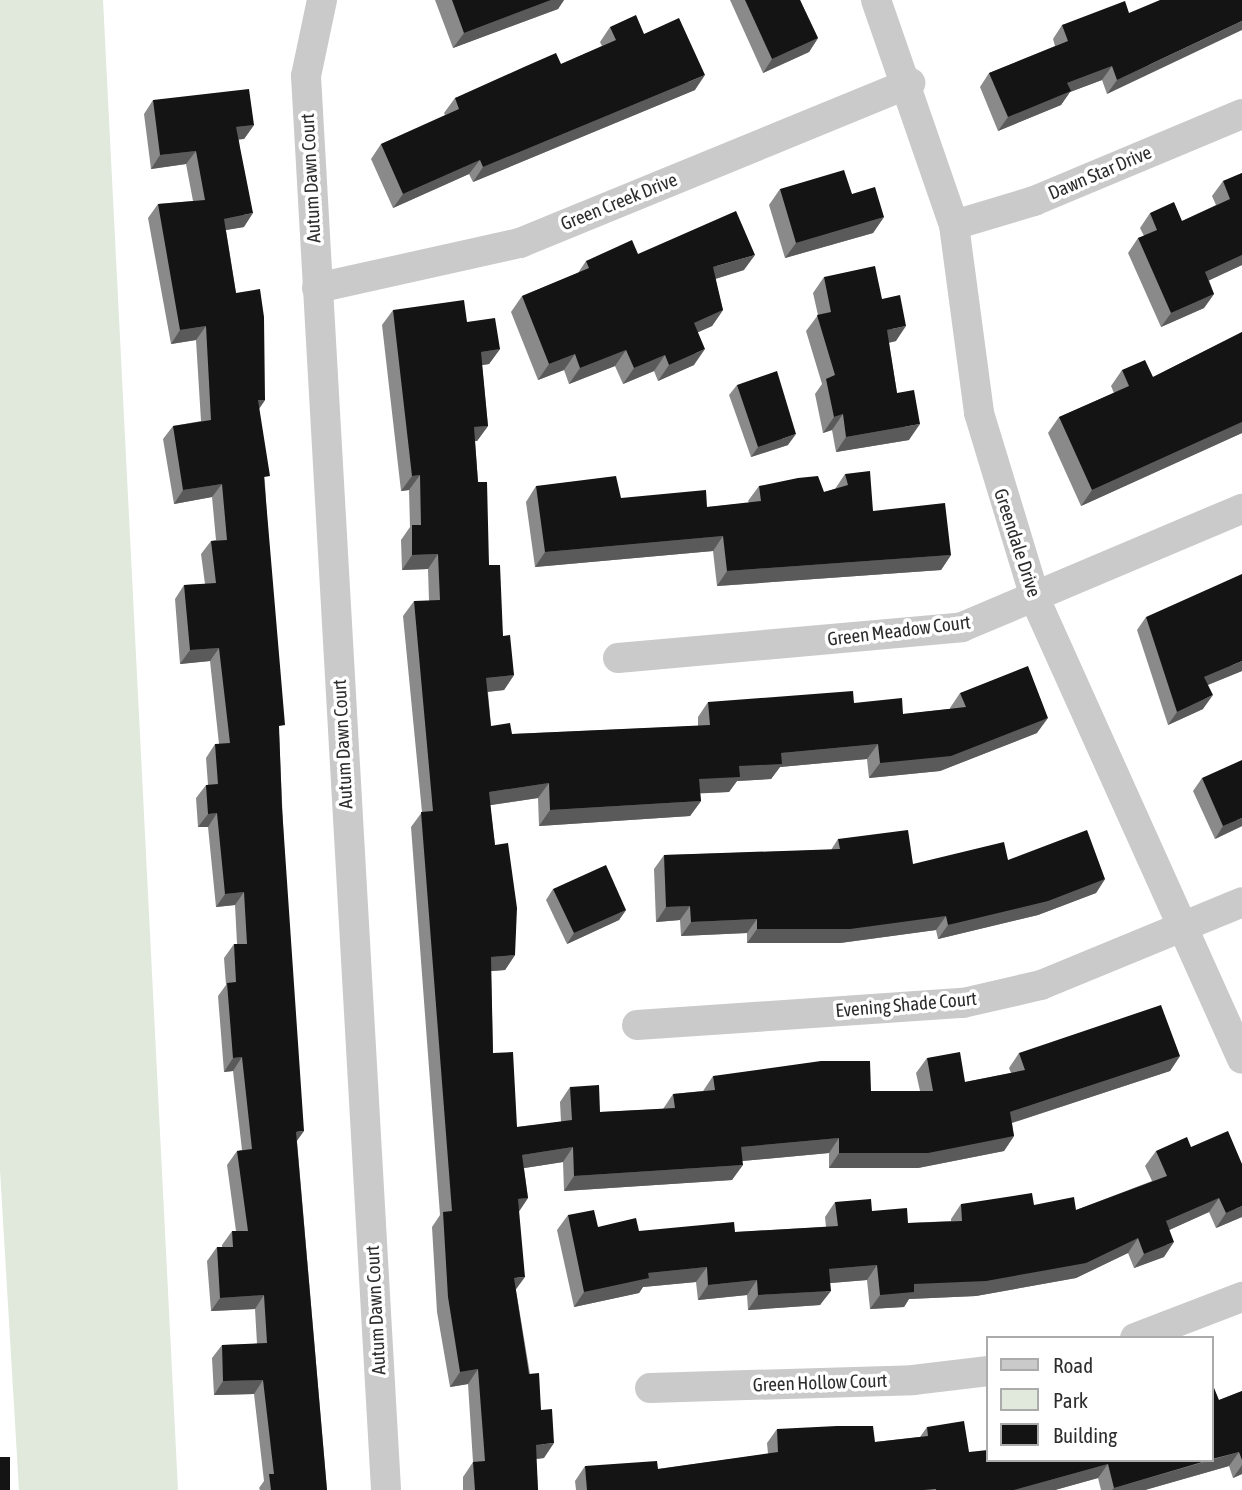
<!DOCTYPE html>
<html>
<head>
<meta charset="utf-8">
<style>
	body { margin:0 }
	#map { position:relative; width:1242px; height:1490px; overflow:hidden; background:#fff; font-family:"Asap Condensed",sans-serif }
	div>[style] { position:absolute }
	.green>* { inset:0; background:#e0e9db }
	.minor>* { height:30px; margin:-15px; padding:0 15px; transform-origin:15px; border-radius:15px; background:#cacaca }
	.wall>* { inset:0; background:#8a8a8a }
	.shaded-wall>* { inset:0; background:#5a5a5a }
	.building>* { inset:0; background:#141414 }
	span { translate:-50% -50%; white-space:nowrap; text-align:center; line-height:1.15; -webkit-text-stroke:7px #fff; paint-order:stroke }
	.street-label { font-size:19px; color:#2d2d2d }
	.legend { position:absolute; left:986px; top:1336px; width:228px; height:126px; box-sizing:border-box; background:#fff; border:2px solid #ababab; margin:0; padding:9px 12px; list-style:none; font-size:21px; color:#2d2d2d }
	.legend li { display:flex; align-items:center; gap:14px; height:35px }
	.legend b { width:35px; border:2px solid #ababab }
</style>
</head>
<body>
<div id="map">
	<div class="green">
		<i style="clip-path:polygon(0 0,103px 0,178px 1490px,19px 1490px,0 1170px)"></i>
	</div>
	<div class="minor">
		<i style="left:322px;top:0;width:78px;rotate:101.9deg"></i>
		<i style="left:306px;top:76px;width:1416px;rotate:86.76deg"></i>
		<i style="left:876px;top:0;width:238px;rotate:70.9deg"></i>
		<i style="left:954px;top:225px;width:190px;rotate:82.4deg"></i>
		<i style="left:979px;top:413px;width:196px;rotate:73.1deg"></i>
		<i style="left:1036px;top:601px;width:502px;rotate:65.78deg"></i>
		<i style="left:954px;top:225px;width:84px;rotate:-16.7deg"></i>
		<i style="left:1034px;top:201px;width:225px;rotate:-22.7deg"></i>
		<i style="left:317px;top:288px;width:208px;rotate:-12.5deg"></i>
		<i style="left:520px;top:243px;width:422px;rotate:-22.3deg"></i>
		<i style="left:618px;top:658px;width:345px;rotate:-5.1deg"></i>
		<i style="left:962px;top:627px;width:304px;rotate:-22.9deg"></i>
		<i style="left:637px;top:1025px;width:327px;rotate:-3.9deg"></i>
		<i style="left:963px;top:1003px;width:80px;rotate:-13deg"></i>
		<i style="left:1041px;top:985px;width:217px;rotate:-22.4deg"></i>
		<i style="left:1135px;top:1338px;width:115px;rotate:-21deg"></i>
		<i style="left:650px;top:1388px;width:263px;rotate:-1.7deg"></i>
		<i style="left:913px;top:1380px;width:76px;rotate:-6.8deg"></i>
	</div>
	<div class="wall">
		<i style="clip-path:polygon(435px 0,564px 0,558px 9px,453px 48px)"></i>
		<i style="clip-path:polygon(730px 0,800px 0,818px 38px,809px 52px,763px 73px)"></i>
		<i style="clip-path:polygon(1242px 0,1107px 94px,1102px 80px,1070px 92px,1061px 105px,998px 131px,980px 87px,989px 73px,1055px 46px,1053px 39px,1062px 25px,1129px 13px)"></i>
		<i style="clip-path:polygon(610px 27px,644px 34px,695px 90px,473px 182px,469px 174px,393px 208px,371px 159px,381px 144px,445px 115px,444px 113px,455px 98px,561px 64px,602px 46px,600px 42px)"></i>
		<i style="clip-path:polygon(153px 100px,254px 125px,244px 139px,239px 139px,244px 227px,226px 230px,236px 293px,265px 400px,259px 409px,265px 483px,279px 733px,297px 1141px,327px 1490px,260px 1490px,259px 1488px,264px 1481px,254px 1394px,214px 1395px,212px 1358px,222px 1345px,257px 1344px,255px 1309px,211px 1311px,207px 1261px,217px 1247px,222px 1247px,222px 1245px,232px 1231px,236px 1231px,227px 1165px,237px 1151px,242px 1150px,233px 1071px,224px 1072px,218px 996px,226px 985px,224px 958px,234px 944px,237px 944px,235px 905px,216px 907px,208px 827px,198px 827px,196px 798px,206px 785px,208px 785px,206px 758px,215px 744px,219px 744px,210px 661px,180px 664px,175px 599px,184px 585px,205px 584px,201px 554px,211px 541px,216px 540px,212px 497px,174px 504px,163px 439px,173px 426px,201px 421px,196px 340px,171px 344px,148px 218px,158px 204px,193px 201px,186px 164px,151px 169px,144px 114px)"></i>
		<i style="clip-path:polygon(1242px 173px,1242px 265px,1209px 280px,1214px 294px,1204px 308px,1161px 327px,1128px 253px,1138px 238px,1144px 236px,1140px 228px,1150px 213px,1182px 221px,1216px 205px,1212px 196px,1223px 181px)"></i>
		<i style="clip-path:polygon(780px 189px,852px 194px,884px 217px,873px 233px,785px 258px,769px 205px)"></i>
		<i style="clip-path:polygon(638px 254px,744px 270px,715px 279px,723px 310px,712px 326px,698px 332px,694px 365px,658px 381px,654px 371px,623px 384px,615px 366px,569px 384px,564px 370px,538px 380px,511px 312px,522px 296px,578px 273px,586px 261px)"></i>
		<i style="clip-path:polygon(824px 277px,882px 299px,896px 341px,889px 343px,897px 393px,909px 440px,836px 452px,832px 430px,823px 433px,815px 394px,822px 384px,806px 331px,818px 315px,813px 293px)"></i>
		<i style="clip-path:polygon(393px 310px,467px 322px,500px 349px,489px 364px,482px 365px,488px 426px,477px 441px,475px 441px,478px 482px,489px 565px,503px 636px,514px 675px,504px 690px,488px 692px,491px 726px,512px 734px,698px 726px,698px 717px,708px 702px,854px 703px,903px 714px,950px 709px,950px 708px,960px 693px,1037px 733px,940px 771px,869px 778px,867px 759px,780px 767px,771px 779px,737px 781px,729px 792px,700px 793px,701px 801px,690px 816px,539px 826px,538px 798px,490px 805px,495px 845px,515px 955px,505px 970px,491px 971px,493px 1053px,517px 1127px,561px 1122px,560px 1102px,570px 1087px,600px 1112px,663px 1109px,673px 1094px,703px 1091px,713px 1076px,871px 1091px,920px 1091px,916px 1073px,927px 1058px,965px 1082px,1011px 1073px,1009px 1068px,1019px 1053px,1180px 1056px,1170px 1071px,1012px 1123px,1014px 1136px,1004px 1151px,918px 1168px,829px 1168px,829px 1153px,742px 1161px,732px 1180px,564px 1191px,563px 1162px,524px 1168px,528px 1198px,519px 1211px,516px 1290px,544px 1458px,536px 1459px,538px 1490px,463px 1490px,463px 1477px,473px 1462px,468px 1384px,450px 1387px,437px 1312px,432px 1227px,440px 1215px,411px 827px,422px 812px,403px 616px,414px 601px,429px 601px,428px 569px,402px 570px,401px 540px,410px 527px,409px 490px,401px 491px,382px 325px)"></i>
		<i style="clip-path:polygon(1242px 332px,1242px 433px,1081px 506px,1048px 433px,1059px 417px,1114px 393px,1111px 386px,1122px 370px,1153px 377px)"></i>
		<i style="clip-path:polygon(737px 385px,788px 445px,751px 457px,729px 395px)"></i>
		<i style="clip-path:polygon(845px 474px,873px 511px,951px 555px,941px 570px,717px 586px,713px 551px,535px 567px,526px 502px,536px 486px,621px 498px,707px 507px,749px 503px,748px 501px,759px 486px,824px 492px,835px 489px)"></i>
		<i style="clip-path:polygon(1146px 617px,1242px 671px,1208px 685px,1203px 709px,1168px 725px,1137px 630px)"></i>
		<i style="clip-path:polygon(1202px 778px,1242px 826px,1215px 839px,1193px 791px)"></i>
		<i style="clip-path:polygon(838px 839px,913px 864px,1008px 860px,1105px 879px,1096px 893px,1038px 915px,938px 939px,936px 930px,840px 943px,747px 943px,747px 933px,681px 936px,680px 920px,656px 922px,654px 869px,664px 855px,831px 850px)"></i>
		<i style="clip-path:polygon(553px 889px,626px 910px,619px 920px,567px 944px,546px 900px)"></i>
		<i style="clip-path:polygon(1191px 1147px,1242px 1217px,1216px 1228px,1209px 1212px,1169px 1230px,1164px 1257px,1134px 1268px,1128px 1253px,1076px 1278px,976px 1296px,909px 1299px,904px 1307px,870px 1309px,867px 1280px,830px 1283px,820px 1305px,748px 1310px,747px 1295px,698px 1300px,696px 1282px,643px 1287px,639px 1293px,574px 1307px,557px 1230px,568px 1215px,598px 1227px,639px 1231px,735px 1232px,826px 1227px,825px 1217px,835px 1202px,872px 1211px,908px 1223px,951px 1221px,951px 1219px,961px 1204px,1034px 1205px,1076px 1210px,1152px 1181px,1145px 1166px,1156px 1151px)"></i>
		<i style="clip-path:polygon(1242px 1391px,1242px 1474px,1233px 1478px,1229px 1466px,1145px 1490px,1101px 1490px,1098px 1478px,1055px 1490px,576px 1490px,575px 1481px,585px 1466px,658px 1469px,768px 1454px,767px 1443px,777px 1429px,875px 1442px,920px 1437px,927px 1427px,969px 1452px,988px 1460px,1219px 1400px)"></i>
	</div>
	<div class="shaded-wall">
		<i style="clip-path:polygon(551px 0,564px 0,558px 9px,453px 48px,464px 33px)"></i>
		<i style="clip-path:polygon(1242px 21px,1242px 30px,1107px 94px,1117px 80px)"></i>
		<i style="clip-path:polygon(818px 38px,809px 52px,763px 73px,772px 59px)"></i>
		<i style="clip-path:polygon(1112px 66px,1102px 80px,1070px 92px,1061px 105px,998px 131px,1008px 117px,1067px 83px)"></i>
		<i style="clip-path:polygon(705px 75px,695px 90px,473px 182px,483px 167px)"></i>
		<i style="clip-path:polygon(254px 125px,244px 139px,227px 141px,236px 127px)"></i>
		<i style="clip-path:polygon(196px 151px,186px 164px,151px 169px,160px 155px)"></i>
		<i style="clip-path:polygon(480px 160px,469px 174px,393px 208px,403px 194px)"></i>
		<i style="clip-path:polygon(253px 213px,244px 227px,214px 232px,224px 219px)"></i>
		<i style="clip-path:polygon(884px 217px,873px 233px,785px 258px,796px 243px)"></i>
		<i style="clip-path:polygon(755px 255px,744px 270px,702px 283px,713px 267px)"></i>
		<i style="clip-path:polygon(1242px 255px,1242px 265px,1195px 287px,1205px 272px)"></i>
		<i style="clip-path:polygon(1214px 294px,1204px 308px,1161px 327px,1171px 313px)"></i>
		<i style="clip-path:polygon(723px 310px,712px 326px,683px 339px,694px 323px)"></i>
		<i style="clip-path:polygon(206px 326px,196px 340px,171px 344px,180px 330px)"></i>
		<i style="clip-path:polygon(906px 326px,896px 341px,876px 345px,887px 330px)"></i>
		<i style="clip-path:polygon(500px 349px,489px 364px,470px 367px,481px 352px)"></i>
		<i style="clip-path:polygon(705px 349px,694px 365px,658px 381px,669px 365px)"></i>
		<i style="clip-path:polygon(626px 350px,615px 366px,569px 384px,580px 368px)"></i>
		<i style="clip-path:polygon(575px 354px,564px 370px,538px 380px,549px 364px)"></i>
		<i style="clip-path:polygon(665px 355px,654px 371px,623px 384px,634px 368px)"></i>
		<i style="clip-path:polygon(258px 400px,265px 400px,256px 413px)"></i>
		<i style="clip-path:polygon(843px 414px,832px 430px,823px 433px,834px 417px)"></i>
		<i style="clip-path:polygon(1242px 422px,1242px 433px,1081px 506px,1092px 490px)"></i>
		<i style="clip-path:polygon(920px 424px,909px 440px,836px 452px,846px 437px)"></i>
		<i style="clip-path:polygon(488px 426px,477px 441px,463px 442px,474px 427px)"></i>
		<i style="clip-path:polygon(796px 434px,788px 445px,751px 457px,758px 447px)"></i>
		<i style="clip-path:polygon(420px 475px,409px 490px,401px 491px,412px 476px)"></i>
		<i style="clip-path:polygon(222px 484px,212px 497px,174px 504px,183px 490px)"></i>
		<i style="clip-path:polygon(723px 536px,713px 551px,535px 567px,545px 552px)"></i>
		<i style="clip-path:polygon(438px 554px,428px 569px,402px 570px,412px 555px)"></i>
		<i style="clip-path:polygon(951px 555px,941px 570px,717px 586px,727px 571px)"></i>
		<i style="clip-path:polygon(219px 648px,210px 661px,180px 664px,190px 650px)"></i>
		<i style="clip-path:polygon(1242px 661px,1242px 671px,1195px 690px,1204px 677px)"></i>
		<i style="clip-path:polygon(514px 675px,504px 690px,476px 693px,486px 678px)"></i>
		<i style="clip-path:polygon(1213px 695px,1203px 709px,1168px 725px,1177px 712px)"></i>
		<i style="clip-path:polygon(1048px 718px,1037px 733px,940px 771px,869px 778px,880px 763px)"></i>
		<i style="clip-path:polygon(878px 744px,867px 759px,780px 767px,771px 779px,737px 781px,729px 792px,688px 794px,699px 779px,781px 753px)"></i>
		<i style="clip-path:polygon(549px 783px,538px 798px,478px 807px,489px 792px)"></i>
		<i style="clip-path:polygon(701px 801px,690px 816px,539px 826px,550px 810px)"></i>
		<i style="clip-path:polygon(217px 813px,208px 827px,198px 827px,208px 814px)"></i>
		<i style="clip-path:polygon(1242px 818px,1242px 826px,1215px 839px,1223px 826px)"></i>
		<i style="clip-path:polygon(1105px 879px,1096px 893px,1038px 915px,938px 939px,948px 925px)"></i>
		<i style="clip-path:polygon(244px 892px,235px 905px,216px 907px,225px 894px)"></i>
		<i style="clip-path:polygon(690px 906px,680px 920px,656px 922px,666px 907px)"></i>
		<i style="clip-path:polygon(626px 910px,619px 920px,567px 944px,574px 933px)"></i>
		<i style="clip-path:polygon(946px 916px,936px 930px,840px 943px,747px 943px,757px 929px)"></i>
		<i style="clip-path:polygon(757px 919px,747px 933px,681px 936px,691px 922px)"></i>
		<i style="clip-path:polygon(515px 955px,505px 970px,480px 972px,491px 957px)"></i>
		<i style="clip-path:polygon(1180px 1056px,1170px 1071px,999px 1127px,1010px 1112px)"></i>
		<i style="clip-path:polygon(242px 1057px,233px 1071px,224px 1072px,233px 1058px)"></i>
		<i style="clip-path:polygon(304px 1131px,294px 1145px,296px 1132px)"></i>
		<i style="clip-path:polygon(1014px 1136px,1004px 1151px,918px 1168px,829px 1168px,839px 1153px)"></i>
		<i style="clip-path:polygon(839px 1138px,829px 1153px,731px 1162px,741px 1147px)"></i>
		<i style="clip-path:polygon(573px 1147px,563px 1162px,512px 1170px,522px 1155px)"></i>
		<i style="clip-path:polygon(743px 1165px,732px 1180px,564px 1191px,574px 1176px)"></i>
		<i style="clip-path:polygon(528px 1198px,518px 1213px,518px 1199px)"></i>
		<i style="clip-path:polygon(1219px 1198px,1209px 1212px,1156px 1236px,1166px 1221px)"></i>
		<i style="clip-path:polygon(1242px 1206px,1242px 1217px,1216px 1228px,1226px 1213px)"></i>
		<i style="clip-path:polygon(1138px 1238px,1128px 1253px,1076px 1278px,976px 1296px,909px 1299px,904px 1307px,870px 1309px,880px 1295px,914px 1284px)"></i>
		<i style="clip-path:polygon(1174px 1242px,1164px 1257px,1134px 1268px,1144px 1254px)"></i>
		<i style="clip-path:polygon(877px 1265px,867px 1280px,819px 1284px,829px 1269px)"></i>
		<i style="clip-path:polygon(707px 1267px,696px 1282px,643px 1287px,639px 1293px,574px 1307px,584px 1292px,648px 1273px)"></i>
		<i style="clip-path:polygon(525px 1277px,514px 1292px,514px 1278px)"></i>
		<i style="clip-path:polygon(757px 1280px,747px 1295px,698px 1300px,708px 1285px)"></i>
		<i style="clip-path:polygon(831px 1291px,820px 1305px,748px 1310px,758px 1295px)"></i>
		<i style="clip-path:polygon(264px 1295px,255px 1309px,211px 1311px,220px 1298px)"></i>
		<i style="clip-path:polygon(478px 1369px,468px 1384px,450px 1387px,460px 1372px)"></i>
		<i style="clip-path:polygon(263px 1380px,254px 1394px,214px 1395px,223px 1381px)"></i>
		<i style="clip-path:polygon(554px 1443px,544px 1458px,525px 1460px,536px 1445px)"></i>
		<i style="clip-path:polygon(1239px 1452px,1229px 1466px,1145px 1490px,1112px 1490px,1114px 1488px)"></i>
		<i style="clip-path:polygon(1108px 1464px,1098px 1478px,1055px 1490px,1014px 1490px)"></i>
		<i style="clip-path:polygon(1242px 1465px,1242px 1474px,1233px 1478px)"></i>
	</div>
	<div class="building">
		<i style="clip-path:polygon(452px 0,551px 0,464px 33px)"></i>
		<i style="clip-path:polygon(745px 0,800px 0,818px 38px,772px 59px)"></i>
		<i style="clip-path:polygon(1160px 0,1242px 0,1242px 21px,1117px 80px,1112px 66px,1067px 83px,1071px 91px,1008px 117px,989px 73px,1068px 41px,1062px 25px,1125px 1px,1129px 13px)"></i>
		<i style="clip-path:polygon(636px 15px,644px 34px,679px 18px,705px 75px,483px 167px,480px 160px,403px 194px,381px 144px,459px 109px,455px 98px,524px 67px,556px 53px,561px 64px,616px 40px,610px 27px)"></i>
		<i style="clip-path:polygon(249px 89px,254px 125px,236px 127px,253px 213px,224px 219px,236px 293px,260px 289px,264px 317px,265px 400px,258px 400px,270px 476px,264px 477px,285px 725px,279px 726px,282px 808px,304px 1131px,296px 1132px,327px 1490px,271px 1490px,269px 1474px,274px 1474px,263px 1380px,223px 1381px,222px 1345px,267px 1343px,264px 1295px,220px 1298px,217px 1247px,233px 1247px,232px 1231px,248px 1231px,237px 1151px,252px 1149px,242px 1057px,233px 1058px,227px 983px,236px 982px,234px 944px,247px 944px,244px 892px,225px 894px,217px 813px,208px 814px,206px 785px,218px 784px,215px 744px,230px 743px,219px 648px,190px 650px,184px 585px,216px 583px,211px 541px,227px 540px,222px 484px,183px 490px,173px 426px,211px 420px,206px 326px,180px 330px,158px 204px,205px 200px,196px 151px,160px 155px,153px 100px)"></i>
		<i style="clip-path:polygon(844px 170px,852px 194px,875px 187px,884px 217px,796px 243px,780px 189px)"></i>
		<i style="clip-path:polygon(1242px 173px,1242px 255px,1205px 272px,1214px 294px,1171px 313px,1138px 238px,1157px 230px,1150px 213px,1174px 202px,1182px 221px,1230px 199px,1223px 181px)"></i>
		<i style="clip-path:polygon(736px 211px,755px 255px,713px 267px,723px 310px,694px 323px,705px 349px,669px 365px,665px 355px,634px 368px,626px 350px,580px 368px,575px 354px,549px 364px,522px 296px,589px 268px,586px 261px,632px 240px,638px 254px)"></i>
		<i style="clip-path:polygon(875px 266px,882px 299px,900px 295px,906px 326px,887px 330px,897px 393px,914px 390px,920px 424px,846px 437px,843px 414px,834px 417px,826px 379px,835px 375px,817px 315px,831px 312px,824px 277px)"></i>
		<i style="clip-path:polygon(464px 300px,467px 322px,495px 318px,500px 349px,481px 352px,488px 426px,474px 427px,478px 482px,487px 482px,489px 565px,500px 565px,503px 636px,510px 635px,514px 675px,486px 678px,491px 726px,510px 723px,512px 734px,710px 725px,708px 702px,853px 691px,854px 703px,902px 698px,903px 714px,966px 707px,960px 693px,1028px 666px,1048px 718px,951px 756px,880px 763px,878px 744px,781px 753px,782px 764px,739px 766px,740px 777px,699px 779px,701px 801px,550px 810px,549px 783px,489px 792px,495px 845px,508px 843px,517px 908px,515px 955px,491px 957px,493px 1053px,513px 1052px,517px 1127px,572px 1120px,570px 1087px,599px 1085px,600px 1112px,675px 1108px,673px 1094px,715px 1090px,713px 1076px,821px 1061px,870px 1061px,871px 1091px,933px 1091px,927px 1058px,960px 1052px,965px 1082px,1025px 1070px,1019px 1053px,1161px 1005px,1180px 1056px,1010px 1112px,1014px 1136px,928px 1153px,839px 1153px,839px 1138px,741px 1147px,743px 1165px,574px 1176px,573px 1147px,522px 1155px,528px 1198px,518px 1199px,525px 1277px,514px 1278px,529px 1374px,539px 1373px,541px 1410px,552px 1409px,554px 1443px,536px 1445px,538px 1490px,475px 1490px,473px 1462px,485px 1461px,478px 1369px,460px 1372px,448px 1297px,443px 1212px,452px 1211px,421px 812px,433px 811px,414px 601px,440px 600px,438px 554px,412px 555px,412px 525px,421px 525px,420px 475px,412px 476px,393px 310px)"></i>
		<i style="clip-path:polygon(1242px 332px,1242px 422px,1092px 490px,1059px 417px,1129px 386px,1122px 370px,1145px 360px,1153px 377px)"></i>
		<i style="clip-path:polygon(777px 371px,796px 434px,758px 447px,737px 385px)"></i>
		<i style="clip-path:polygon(870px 471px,873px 511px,945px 503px,951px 555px,727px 571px,723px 536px,545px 552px,536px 486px,616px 476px,621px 498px,706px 490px,707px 507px,761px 501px,759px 486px,798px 478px,818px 476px,824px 492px,848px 485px,845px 474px)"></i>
		<i style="clip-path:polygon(1242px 574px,1242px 661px,1204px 677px,1213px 695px,1177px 712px,1146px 617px)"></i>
		<i style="clip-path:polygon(1242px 760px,1242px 818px,1223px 826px,1202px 778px)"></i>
		<i style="clip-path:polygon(908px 830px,913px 864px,1004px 842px,1008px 860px,1087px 830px,1105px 879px,1048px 901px,948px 925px,946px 916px,850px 929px,757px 929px,757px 919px,691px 922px,690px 906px,666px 907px,664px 855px,840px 849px,838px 839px)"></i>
		<i style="clip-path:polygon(606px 865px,626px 910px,574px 933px,553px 889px)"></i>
		<i style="clip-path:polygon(1228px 1131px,1242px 1164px,1242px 1206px,1226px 1213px,1219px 1198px,1166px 1221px,1174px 1242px,1144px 1254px,1138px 1238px,1086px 1263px,986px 1281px,914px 1284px,914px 1292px,880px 1295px,877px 1265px,829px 1269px,831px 1291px,758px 1295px,757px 1280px,708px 1285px,707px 1267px,648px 1273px,649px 1278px,584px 1292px,568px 1215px,594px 1210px,598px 1227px,636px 1218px,639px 1231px,734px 1222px,735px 1232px,838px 1226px,835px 1202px,871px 1199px,872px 1211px,907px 1208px,908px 1223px,962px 1221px,961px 1204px,1032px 1193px,1034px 1205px,1074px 1197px,1076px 1210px,1167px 1176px,1156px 1151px,1187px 1137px,1191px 1147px)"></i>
		<i style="clip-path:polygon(1212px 1383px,1219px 1400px,1242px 1391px,1242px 1460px,1239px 1452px,1212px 1459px)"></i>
		<i style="clip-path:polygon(964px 1421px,969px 1452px,988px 1450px,988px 1460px,1209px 1460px,1114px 1488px,1108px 1464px,1014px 1490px,936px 1490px,936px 1489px,924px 1490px,587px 1490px,585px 1466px,657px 1461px,658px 1469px,778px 1452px,777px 1429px,837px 1426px,873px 1426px,875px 1442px,928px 1436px,927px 1427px)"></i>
		<i style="clip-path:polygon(0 1457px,10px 1457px,10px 1490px,0 1490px)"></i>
	</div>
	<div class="street-label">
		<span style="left:1100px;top:173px;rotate:-23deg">Dawn Star Drive</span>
		<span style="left:311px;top:178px;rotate:-93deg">Autum Dawn Court</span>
		<span style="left:619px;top:202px;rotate:-22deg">Green Creek Drive</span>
		<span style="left:1017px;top:543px;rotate:72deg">Greendale Drive</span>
		<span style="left:899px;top:631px;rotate:-7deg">Green Meadow Court</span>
		<span style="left:343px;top:744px;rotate:-93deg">Autum Dawn Court</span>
		<span style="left:906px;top:1005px;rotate:-5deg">Evening Shade Court</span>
		<span style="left:376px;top:1310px;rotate:-93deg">Autum Dawn Court</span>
		<span style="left:820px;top:1383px;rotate:-2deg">Green Hollow Court</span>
	</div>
	<ul class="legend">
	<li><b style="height:9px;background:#cacaca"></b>Road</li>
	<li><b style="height:19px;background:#e0e9db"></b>Park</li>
	<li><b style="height:19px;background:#141414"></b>Building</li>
	</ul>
</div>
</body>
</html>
